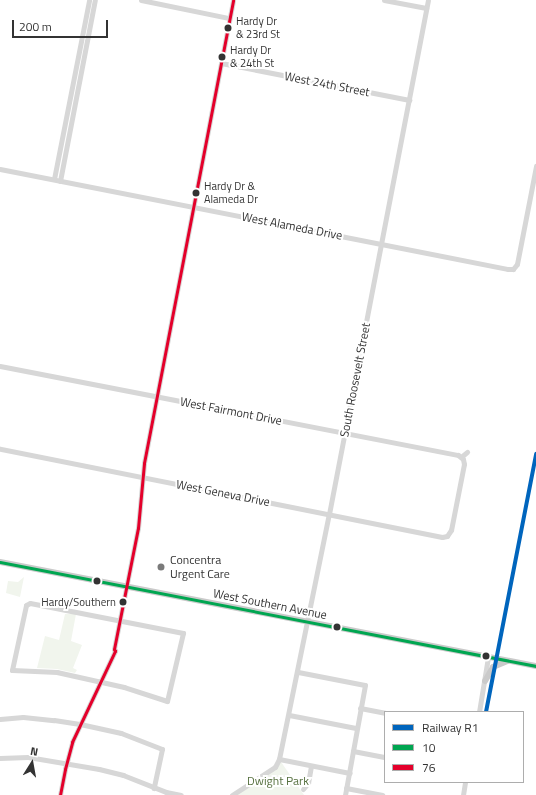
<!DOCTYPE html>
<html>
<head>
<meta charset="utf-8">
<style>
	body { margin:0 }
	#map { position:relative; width:536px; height:795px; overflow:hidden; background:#fff; font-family:"Titillium Web",sans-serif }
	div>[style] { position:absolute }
	.green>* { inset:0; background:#f1f5ed }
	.minor>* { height:5px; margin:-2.5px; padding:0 2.5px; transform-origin:2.5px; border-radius:2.5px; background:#d7d7d7 }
	.major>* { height:6px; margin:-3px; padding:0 3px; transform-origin:3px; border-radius:3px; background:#cacaca }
	.bus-1>* { height:3px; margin:-1.5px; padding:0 1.5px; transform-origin:1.5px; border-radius:1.5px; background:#00a651 }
	.bus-2>* { height:3px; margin:-1.5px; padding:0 1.5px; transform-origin:1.5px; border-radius:1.5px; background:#e4002b }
	.rail-1>* { height:4px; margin:-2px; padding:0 2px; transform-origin:2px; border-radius:2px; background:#0065bd }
	.dots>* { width:11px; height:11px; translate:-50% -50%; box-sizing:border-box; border:2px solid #fff; border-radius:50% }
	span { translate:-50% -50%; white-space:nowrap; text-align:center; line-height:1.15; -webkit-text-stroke:4px #fff; paint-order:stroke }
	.bus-label { font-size:11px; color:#333 }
	.left { translate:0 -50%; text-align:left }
	.right { translate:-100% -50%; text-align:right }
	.street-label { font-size:12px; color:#333 }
	.poi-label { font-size:12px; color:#333 }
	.park-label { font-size:12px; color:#56703f }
	.legend { position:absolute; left:384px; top:711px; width:140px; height:72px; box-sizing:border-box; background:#fff; border:1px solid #adadad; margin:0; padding:5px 7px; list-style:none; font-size:12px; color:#333 }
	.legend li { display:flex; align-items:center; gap:8px; height:20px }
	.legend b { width:20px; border:1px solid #adadad }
	.north { position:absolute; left:12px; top:743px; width:40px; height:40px; -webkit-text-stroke:3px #fff; paint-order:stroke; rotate:11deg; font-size:11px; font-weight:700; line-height:16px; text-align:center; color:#333 }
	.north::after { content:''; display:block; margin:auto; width:14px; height:18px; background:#333; clip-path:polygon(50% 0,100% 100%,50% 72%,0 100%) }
	.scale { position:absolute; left:12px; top:20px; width:96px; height:18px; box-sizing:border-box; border:2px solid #333; border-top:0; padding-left:5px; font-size:12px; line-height:14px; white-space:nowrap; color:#333; -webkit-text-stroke:3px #fff; paint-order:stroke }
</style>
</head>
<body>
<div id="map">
	<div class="green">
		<i style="clip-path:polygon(24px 577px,20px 597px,6px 593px,8px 581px,18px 582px)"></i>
		<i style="clip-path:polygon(65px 614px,76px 614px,71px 641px,82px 645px,73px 668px,77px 670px,75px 673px,57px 669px,37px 668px,45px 636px,59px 640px)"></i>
		<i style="clip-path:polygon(279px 759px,304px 795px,232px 795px,275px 767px)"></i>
	</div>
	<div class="minor">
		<i style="left:141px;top:0;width:90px;rotate:11.6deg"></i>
		<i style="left:384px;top:0;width:43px;rotate:10.8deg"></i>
		<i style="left:221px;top:63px;width:192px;rotate:11.1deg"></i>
		<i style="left:0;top:169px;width:518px;rotate:11.14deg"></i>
		<i style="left:508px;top:269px;width:5px"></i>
		<i style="left:513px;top:269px;width:6px;rotate:-51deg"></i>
		<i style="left:517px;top:264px;width:100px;rotate:-79deg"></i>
		<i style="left:54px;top:179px;width:182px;rotate:-78.9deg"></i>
		<i style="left:60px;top:181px;width:184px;rotate:-79.1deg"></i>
		<i style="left:0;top:366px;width:467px;rotate:11deg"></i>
		<i style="left:458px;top:455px;width:6px;rotate:39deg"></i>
		<i style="left:463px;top:459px;width:5px;rotate:79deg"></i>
		<i style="left:464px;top:464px;width:67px;rotate:101.1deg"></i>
		<i style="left:451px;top:530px;width:7px;rotate:124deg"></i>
		<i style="left:447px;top:536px;width:5px;rotate:169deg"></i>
		<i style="left:442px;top:537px;width:451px;rotate:-168.7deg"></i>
		<i style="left:461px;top:457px;width:8px;rotate:-40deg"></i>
		<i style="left:30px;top:603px;width:156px;rotate:11.1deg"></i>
		<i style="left:183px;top:633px;width:70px;rotate:103.2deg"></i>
		<i style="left:167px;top:701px;width:45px;rotate:-162deg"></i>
		<i style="left:124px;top:687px;width:69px;rotate:-167.4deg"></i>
		<i style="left:57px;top:672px;width:45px;rotate:-177.5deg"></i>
		<i style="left:12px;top:670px;width:66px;rotate:-77.8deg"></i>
		<i style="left:26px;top:605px;width:4px;rotate:-27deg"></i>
		<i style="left:298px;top:672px;width:68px;rotate:11deg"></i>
		<i style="left:365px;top:685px;width:112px;rotate:100.3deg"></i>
		<i style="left:360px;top:708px;width:25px;rotate:11deg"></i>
		<i style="left:479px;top:712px;width:56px;rotate:-80.7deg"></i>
		<i style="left:289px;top:715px;width:68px;rotate:11deg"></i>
		<i style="left:0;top:719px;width:23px;rotate:-5deg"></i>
		<i style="left:23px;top:717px;width:31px;rotate:6deg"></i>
		<i style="left:54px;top:720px;width:26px;rotate:9deg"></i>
		<i style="left:80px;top:724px;width:42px;rotate:12.4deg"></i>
		<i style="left:121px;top:733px;width:44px;rotate:21.3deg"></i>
		<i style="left:162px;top:749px;width:40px;rotate:102deg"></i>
		<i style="left:353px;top:751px;width:33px;rotate:11deg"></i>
		<i style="left:0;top:758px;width:28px;rotate:-2deg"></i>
		<i style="left:28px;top:757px;width:72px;rotate:9.6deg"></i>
		<i style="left:99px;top:769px;width:25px;rotate:14deg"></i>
		<i style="left:123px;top:775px;width:46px;rotate:21.6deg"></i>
		<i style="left:166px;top:792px;width:15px;rotate:11deg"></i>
		<i style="left:279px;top:759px;width:72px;rotate:11.2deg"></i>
		<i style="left:346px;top:788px;width:37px;rotate:11deg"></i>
		<i style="left:303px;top:789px;width:8px;rotate:-50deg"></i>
		<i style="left:308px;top:783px;width:17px;rotate:-80deg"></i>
		<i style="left:60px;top:795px;width:26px;rotate:-79deg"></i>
		<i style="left:65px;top:769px;width:28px;rotate:-75deg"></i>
		<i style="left:72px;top:742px;width:101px;rotate:-64.7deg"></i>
		<i style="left:115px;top:651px;width:2px;rotate:-117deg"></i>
		<i style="left:114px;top:649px;width:123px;rotate:-78.8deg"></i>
		<i style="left:138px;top:528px;width:65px;rotate:-84.7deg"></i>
		<i style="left:144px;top:463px;width:471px;rotate:-79.1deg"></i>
		<i style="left:232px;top:795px;width:51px;rotate:-33.1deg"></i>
		<i style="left:275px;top:767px;width:9px;rotate:-63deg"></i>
		<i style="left:279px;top:759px;width:250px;rotate:-78.5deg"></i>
		<i style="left:329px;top:514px;width:523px;rotate:-79.1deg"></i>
		<i style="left:463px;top:795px;width:13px;rotate:-81deg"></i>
	</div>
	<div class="major">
		<i style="left:0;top:562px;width:546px;rotate:10.98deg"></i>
		<i style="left:485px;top:681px;width:16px;rotate:-60deg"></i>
		<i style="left:493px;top:667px;width:15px;rotate:-23deg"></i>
	</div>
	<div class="bus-1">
		<i style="left:0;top:562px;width:546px;rotate:10.98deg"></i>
	</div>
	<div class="bus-2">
		<i style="left:60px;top:795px;width:26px;rotate:-79deg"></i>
		<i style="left:65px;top:769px;width:28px;rotate:-75deg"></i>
		<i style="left:72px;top:742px;width:101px;rotate:-64.7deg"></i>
		<i style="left:115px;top:651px;width:2px;rotate:-117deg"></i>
		<i style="left:114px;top:649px;width:123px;rotate:-78.8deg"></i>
		<i style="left:138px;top:528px;width:65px;rotate:-84.7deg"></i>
		<i style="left:144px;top:463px;width:471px;rotate:-79.1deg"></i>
	</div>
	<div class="rail-1">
		<i style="left:486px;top:712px;width:263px;rotate:-79deg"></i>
	</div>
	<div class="dots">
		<i style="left:228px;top:28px;background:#333"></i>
		<i style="left:222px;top:57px;background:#333"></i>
		<i style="left:196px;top:193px;background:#333"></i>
		<i style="left:161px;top:567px;background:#7a7a7a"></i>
		<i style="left:97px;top:581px;background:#333"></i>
		<i style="left:123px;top:602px;background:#333"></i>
		<i style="left:337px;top:627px;background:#333"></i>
		<i style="left:486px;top:656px;background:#333"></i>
	</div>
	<div class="bus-label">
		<span class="left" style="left:236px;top:28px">Hardy Dr<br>&amp; 23rd St</span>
		<span class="left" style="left:230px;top:57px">Hardy Dr<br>&amp; 24th St</span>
		<span class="left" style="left:204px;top:193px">Hardy Dr &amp;<br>Alameda Dr</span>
		<span class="right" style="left:116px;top:602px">Hardy/Southern</span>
	</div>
	<div class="street-label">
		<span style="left:327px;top:84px;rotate:11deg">West 24th Street</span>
		<span style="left:292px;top:226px;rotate:11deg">West Alameda Drive</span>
		<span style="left:355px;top:380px;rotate:-79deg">South Roosevelt Street</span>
		<span style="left:231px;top:411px;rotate:11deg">West Fairmont Drive</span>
		<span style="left:223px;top:493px;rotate:11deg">West Geneva Drive</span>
		<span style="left:270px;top:604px;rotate:11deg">West Southern Avenue</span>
	</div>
	<div class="poi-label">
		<span class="left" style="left:170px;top:567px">Concentra<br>Urgent Care</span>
	</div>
	<div class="park-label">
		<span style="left:278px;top:781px">Dwight Park</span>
	</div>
	<ul class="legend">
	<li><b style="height:5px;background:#0065bd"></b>Railway R1</li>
	<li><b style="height:5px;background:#00a651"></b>10</li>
	<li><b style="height:5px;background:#e4002b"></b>76</li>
	</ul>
	<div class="north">N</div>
	<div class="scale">200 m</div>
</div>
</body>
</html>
